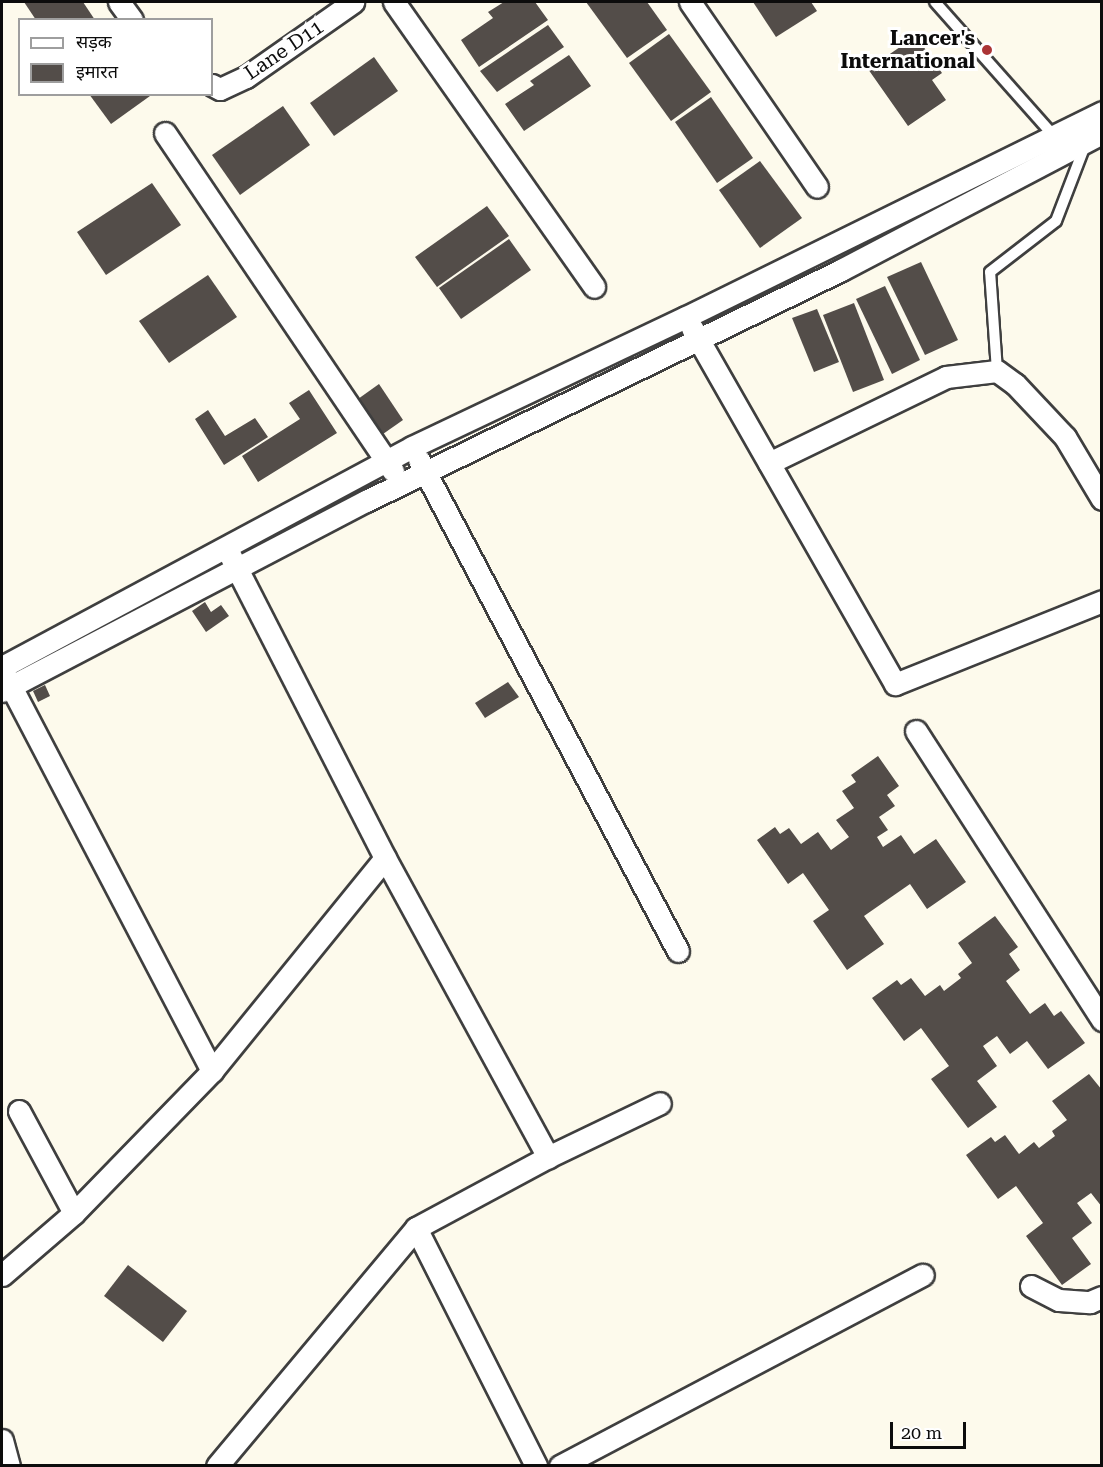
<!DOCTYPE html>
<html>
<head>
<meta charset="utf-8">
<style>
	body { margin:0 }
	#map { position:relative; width:1103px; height:1467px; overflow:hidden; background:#fdfaec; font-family:"Roboto Serif","Noto Sans Devanagari",serif }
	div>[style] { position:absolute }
	.building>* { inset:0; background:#534d49 }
	.roads { filter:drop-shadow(2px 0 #3f3f3f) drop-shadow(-2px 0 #3f3f3f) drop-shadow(0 2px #3f3f3f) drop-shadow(0 -2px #3f3f3f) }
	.lane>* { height:10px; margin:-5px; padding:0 5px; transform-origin:5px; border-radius:5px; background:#fff }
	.street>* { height:21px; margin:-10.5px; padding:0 10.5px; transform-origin:10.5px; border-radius:10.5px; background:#fff }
	.dots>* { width:16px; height:16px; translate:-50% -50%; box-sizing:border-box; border:3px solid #fff; border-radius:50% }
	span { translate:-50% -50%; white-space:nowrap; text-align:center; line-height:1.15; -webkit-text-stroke:6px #fff; paint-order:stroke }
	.poi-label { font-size:20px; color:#0c0c0c; font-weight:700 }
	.right { translate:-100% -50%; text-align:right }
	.street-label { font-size:20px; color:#0c0c0c }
	.frame { position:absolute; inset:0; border:3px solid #0c0c0c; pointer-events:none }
	.legend { position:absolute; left:18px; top:18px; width:195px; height:78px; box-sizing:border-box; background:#fff; border:2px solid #9e9e9e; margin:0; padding:8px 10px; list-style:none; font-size:18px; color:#0c0c0c }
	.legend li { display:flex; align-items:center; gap:12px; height:30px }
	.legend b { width:30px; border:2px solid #9e9e9e }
	.scale { position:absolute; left:890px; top:1422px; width:76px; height:27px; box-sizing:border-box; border:3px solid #0c0c0c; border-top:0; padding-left:8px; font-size:18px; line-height:21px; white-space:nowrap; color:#0c0c0c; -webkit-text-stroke:4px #fff; paint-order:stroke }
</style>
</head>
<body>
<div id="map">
	<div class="building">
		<i style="clip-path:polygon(24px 2px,83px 2px,95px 20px,36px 20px)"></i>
		<i style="clip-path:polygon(504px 2px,535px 2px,548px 20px,479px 67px,461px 40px,493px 18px,488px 12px)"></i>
		<i style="clip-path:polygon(586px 2px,647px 2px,667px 30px,627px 58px)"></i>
		<i style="clip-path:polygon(753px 2px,811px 2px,817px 11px,776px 37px)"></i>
		<i style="clip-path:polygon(548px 25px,564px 47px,497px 92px,480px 71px)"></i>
		<i style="clip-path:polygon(669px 34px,711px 92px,671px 121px,629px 63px)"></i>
		<i style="clip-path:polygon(916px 36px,942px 73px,932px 80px,946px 100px,908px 126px,868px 69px)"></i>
		<i style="clip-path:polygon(569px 55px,591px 86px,524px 131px,505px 104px,534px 85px,530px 81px)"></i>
		<i style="clip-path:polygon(374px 57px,398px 91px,334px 136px,310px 103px)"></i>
		<i style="clip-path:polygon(89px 94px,149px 94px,150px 96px,111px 124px)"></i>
		<i style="clip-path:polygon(711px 97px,753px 158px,717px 183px,675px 122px)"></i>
		<i style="clip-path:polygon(283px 106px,310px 145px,240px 195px,212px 155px)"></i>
		<i style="clip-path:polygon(760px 161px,802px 218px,760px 248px,719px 190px)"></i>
		<i style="clip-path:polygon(152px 183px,181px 225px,106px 275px,77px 232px)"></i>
		<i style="clip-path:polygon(487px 206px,509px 236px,437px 287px,415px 257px)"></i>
		<i style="clip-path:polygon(509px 239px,531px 270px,461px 319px,439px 288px)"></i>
		<i style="clip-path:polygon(921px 262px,958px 340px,925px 355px,887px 277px)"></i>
		<i style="clip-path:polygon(208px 275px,237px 317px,169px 363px,139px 321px)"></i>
		<i style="clip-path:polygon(885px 286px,920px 360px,892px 374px,856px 299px)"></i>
		<i style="clip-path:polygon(854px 303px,884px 380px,853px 392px,823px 315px)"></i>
		<i style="clip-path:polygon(817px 309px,839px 362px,814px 372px,792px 318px)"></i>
		<i style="clip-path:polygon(379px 384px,403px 420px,383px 434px,358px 399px)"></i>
		<i style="clip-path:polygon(309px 390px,337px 433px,258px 482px,242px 456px,300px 419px,289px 403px)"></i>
		<i style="clip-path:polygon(208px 410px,225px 436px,255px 418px,268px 437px,224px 465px,195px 419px)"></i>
		<i style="clip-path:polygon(205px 602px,211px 612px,221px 605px,229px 616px,206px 632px,192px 611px)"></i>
		<i style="clip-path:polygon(508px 682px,519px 697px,485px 718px,475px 703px)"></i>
		<i style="clip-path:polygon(45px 685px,50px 696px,38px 702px,33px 691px)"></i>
		<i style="clip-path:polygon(878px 756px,899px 786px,887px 795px,895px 806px,879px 817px,888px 830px,877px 837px,883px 847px,901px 835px,914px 854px,936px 839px,966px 882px,927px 909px,910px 884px,864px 916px,884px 944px,847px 970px,813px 921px,829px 910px,803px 873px,788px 884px,757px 840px,775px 827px,780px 834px,789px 828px,801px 844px,818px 832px,831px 850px,849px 837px,836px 820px,854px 808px,842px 791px,856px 782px,851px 775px)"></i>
		<i style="clip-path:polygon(995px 916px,1018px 947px,1009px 954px,1020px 970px,1006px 981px,1030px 1014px,1045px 1003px,1054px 1016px,1061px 1011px,1085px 1043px,1048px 1069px,1027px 1041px,1010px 1054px,997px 1036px,983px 1046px,997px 1066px,977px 1081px,997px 1107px,968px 1128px,931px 1079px,949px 1066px,921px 1028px,904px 1041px,872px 998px,897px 980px,901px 985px,911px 978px,925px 996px,940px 985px,944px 991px,961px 978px,958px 974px,972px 963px,958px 943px)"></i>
		<i style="clip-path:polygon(1089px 1074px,1102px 1090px,1102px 1207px,1091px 1193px,1077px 1203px,1092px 1223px,1072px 1238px,1091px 1264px,1062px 1285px,1026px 1236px,1043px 1223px,1016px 1186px,998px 1199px,966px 1155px,991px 1137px,995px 1142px,1005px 1135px,1019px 1154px,1034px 1142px,1039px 1148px,1055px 1136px,1052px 1131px,1067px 1120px,1052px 1101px)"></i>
		<i style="clip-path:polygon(128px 1265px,187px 1311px,163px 1342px,104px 1296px)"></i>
	</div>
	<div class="roads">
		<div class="lane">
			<i style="left:935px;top:2px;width:179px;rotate:48.4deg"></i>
			<i style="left:997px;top:371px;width:99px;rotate:-94deg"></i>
			<i style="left:990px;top:272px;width:83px;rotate:-37.7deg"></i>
			<i style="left:1056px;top:221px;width:84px;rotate:-69deg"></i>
		</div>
		<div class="street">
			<i style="left:119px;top:2px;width:22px;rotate:54deg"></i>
			<i style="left:394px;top:2px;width:348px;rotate:54.9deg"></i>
			<i style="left:690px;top:2px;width:224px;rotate:55.5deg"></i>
			<i style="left:212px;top:85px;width:9px;rotate:27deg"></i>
			<i style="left:220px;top:89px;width:29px;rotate:-25deg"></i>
			<i style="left:246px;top:77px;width:131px;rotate:-35deg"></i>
			<i style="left:165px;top:133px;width:408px;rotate:56deg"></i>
			<i style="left:692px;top:328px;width:410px;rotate:60.3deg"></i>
			<i style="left:895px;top:684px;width:223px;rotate:-21.8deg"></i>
			<i style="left:419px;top:460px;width:555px;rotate:62.19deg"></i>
			<i style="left:769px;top:463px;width:197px;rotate:-25.9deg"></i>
			<i style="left:946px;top:377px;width:51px;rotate:-6.7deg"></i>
			<i style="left:997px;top:371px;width:22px;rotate:36deg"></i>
			<i style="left:1015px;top:384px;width:73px;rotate:46.7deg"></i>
			<i style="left:1065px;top:437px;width:72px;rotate:59.2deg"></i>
			<i style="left:230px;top:555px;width:340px;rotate:62.9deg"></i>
			<i style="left:385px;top:858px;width:341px;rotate:61.4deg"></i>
			<i style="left:2px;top:667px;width:465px;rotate:-28.2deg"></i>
			<i style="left:412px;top:447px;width:303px;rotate:-25.4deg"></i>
			<i style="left:686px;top:317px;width:464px;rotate:-26.2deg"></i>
			<i style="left:5px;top:675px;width:447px;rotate:62.4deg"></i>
			<i style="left:2px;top:691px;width:411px;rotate:-27.6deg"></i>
			<i style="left:366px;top:501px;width:528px;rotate:-25.93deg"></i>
			<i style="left:841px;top:270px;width:295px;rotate:-27.7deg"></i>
			<i style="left:916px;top:731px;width:344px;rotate:57.2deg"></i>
			<i style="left:19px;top:1111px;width:116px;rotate:61.7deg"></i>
			<i style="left:416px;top:1228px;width:267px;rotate:63.2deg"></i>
			<i style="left:2px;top:1275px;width:95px;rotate:-40.7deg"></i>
			<i style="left:74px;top:1213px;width:198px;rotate:-45.8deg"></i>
			<i style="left:212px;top:1071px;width:274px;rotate:-50.9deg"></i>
			<i style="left:1031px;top:1286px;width:31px;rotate:27deg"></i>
			<i style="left:1059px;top:1300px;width:31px;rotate:4deg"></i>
			<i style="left:1090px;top:1302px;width:13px;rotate:-23deg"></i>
			<i style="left:2px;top:1440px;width:27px;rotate:75deg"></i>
			<i style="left:217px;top:1466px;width:310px;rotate:-50.1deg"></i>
			<i style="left:416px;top:1228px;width:150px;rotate:-28.3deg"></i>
			<i style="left:548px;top:1157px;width:124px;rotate:-25.7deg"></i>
			<i style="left:560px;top:1466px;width:410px;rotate:-27.8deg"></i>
		</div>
	</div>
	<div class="dots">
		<i style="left:987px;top:50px;background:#ab3435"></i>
	</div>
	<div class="poi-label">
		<span class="right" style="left:975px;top:50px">Lancer's<br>International</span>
	</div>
	<div class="street-label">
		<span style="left:284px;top:50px;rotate:-34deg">Lane D11</span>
	</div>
	<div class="frame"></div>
	<ul class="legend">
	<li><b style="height:8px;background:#fff"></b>सड़क</li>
	<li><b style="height:16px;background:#534d49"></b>इमारत</li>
	</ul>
	<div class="scale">20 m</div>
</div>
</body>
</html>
